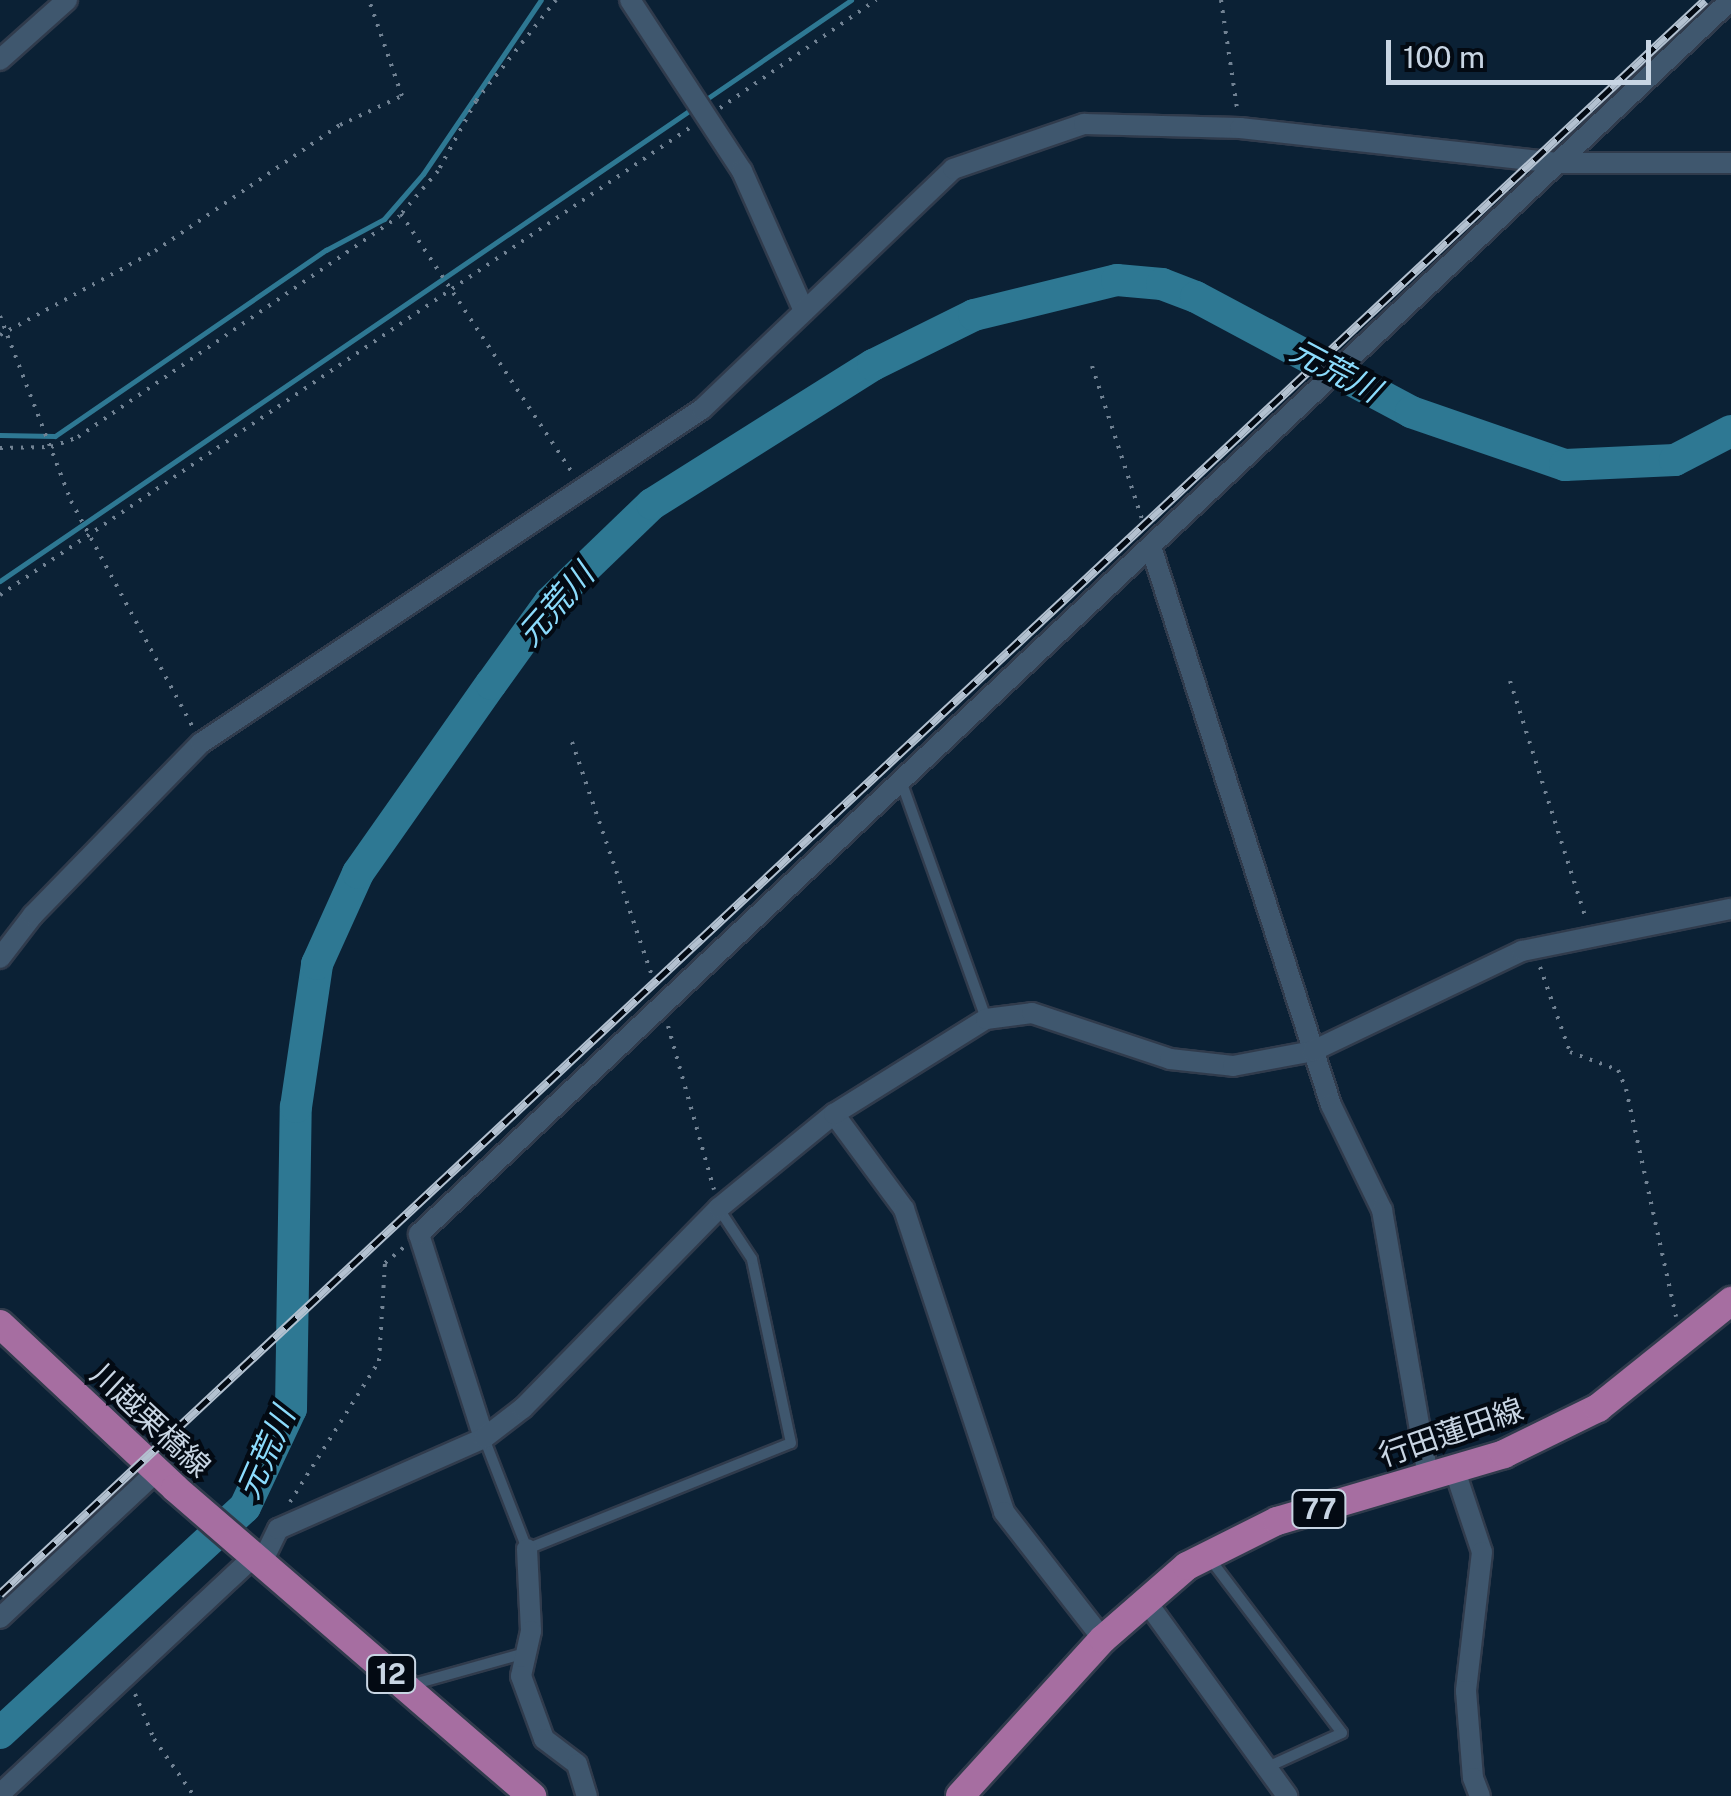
<!DOCTYPE html>
<html>
<head>
<meta charset="utf-8">
<style>
	body { margin:0 }
	#map { position:relative; width:1731px; height:1796px; overflow:hidden; background:#0b2135; font-family:"Public Sans","Noto Sans JP",sans-serif }
	div>[style] { position:absolute }
	.stream>* { height:5px; margin:-2.5px; padding:0 2.5px; transform-origin:2.5px; border-radius:2.5px; background:#2e7893 }
	.river>* { height:32px; margin:-16px; padding:0 16px; transform-origin:16px; border-radius:16px; background:#2e7893 }
	.path>* { height:4px; margin-top:-2px; transform-origin:0; background:repeating-linear-gradient(90deg,#718293 0 2.5px,transparent 0 10.5px) }
	.roads { filter:drop-shadow(2px 0 #303b4c) drop-shadow(-2px 0 #303b4c) drop-shadow(0 2px #303b4c) drop-shadow(0 -2px #303b4c) }
	.service>* { height:10px; margin:-5px; padding:0 5px; transform-origin:5px; border-radius:5px; background:#3f576e }
	.minor>* { height:20px; margin:-10px; padding:0 10px; transform-origin:10px; border-radius:10px; background:#3f576e }
	.primary>* { height:28px; margin:-14px; padding:0 14px; transform-origin:14px; border-radius:14px; background:#a66ea1 }
	.rail>* { height:9px; margin-top:-4.5px; transform-origin:0; background:repeating-linear-gradient(90deg,#030a13 0 15px,#b3c1d0 0 30px); box-sizing:border-box; border-block:2px solid #b3c1d0 }
	span { translate:-50% -50%; white-space:nowrap; text-align:center; line-height:1.15; -webkit-text-stroke:8px #030a13; paint-order:stroke }
	.shield-label span { padding:2px 8px; background:#030a13; border:2px solid; border-radius:8px; -webkit-text-stroke-width:0 }
	.shield-label { font-size:28px; color:#c8d5e3; font-weight:700 }
	.street-label { font-size:30px; color:#c8d5e3 }
	.water-label { font-size:32px; color:#8bdbfc; font-style:italic }
	.scale { position:absolute; left:1386px; top:40px; width:265px; height:45px; box-sizing:border-box; border:5px solid #c8d5e3; border-top:0; padding-left:12px; font-size:30px; line-height:35px; white-space:nowrap; color:#c8d5e3; -webkit-text-stroke:8px #030a13; paint-order:stroke }
</style>
</head>
<body>
<div id="map">
	<div class="stream">
		<i style="left:705px;top:100px;width:177px;rotate:-34.4deg"></i>
		<i style="left:0;top:435px;width:55px;rotate:1deg"></i>
		<i style="left:55px;top:436px;width:329px;rotate:-34.5deg"></i>
		<i style="left:326px;top:250px;width:66px;rotate:-28.1deg"></i>
		<i style="left:384px;top:219px;width:60px;rotate:-49.1deg"></i>
		<i style="left:423px;top:174px;width:210px;rotate:-55.9deg"></i>
		<i style="left:0;top:581px;width:843px;rotate:-34.31deg"></i>
	</div>
	<div class="river">
		<i style="left:0;top:1733px;width:333px;rotate:-42.7deg"></i>
		<i style="left:245px;top:1507px;width:108px;rotate:-64.9deg"></i>
		<i style="left:291px;top:1409px;width:302px;rotate:-89.1deg"></i>
		<i style="left:296px;top:1107px;width:145px;rotate:-81.6deg"></i>
		<i style="left:317px;top:964px;width:100px;rotate:-65.7deg"></i>
		<i style="left:358px;top:873px;width:231px;rotate:-54.9deg"></i>
		<i style="left:491px;top:684px;width:101px;rotate:-54.3deg"></i>
		<i style="left:550px;top:602px;width:141px;rotate:-43.9deg"></i>
		<i style="left:652px;top:504px;width:261px;rotate:-32.2deg"></i>
		<i style="left:873px;top:365px;width:113px;rotate:-26.3deg"></i>
		<i style="left:974px;top:315px;width:147px;rotate:-13.8deg"></i>
		<i style="left:1117px;top:280px;width:45px;rotate:5.1deg"></i>
		<i style="left:1162px;top:284px;width:36px;rotate:21deg"></i>
		<i style="left:1196px;top:297px;width:244px;rotate:28.1deg"></i>
		<i style="left:1411px;top:412px;width:163px;rotate:19deg"></i>
		<i style="left:1565px;top:465px;width:110px;rotate:-2.6deg"></i>
		<i style="left:1675px;top:460px;width:63px;rotate:-27.4deg"></i>
	</div>
	<div class="path">
		<i style="left:556px;top:0;width:129px;rotate:128.4deg"></i>
		<i style="left:476px;top:101px;width:80px;rotate:118.5deg"></i>
		<i style="left:438px;top:171px;width:57px;rotate:130.7deg"></i>
		<i style="left:401px;top:214px;width:310px;rotate:56.5deg"></i>
		<i style="left:1221px;top:0;width:110px;rotate:81.6deg"></i>
		<i style="left:720px;top:108px;width:190px;rotate:-34.7deg"></i>
		<i style="left:0;top:316px;width:198px;rotate:69deg"></i>
		<i style="left:71px;top:501px;width:258px;rotate:61.7deg"></i>
		<i style="left:0;top:335px;width:176px;rotate:-28.5deg"></i>
		<i style="left:155px;top:251px;width:224px;rotate:-34.3deg"></i>
		<i style="left:340px;top:125px;width:68px;rotate:-25.1deg"></i>
		<i style="left:402px;top:96px;width:102px;rotate:-109deg"></i>
		<i style="left:1092px;top:366px;width:170px;rotate:71.9deg"></i>
		<i style="left:0;top:448px;width:51px;rotate:-1.1deg"></i>
		<i style="left:51px;top:447px;width:29px;rotate:-20deg"></i>
		<i style="left:78px;top:437px;width:390px;rotate:-34.5deg"></i>
		<i style="left:0;top:595px;width:835px;rotate:-34.11deg"></i>
		<i style="left:1510px;top:681px;width:250px;rotate:72.3deg"></i>
		<i style="left:572px;top:742px;width:260px;rotate:71.1deg"></i>
		<i style="left:1540px;top:967px;width:90px;rotate:70.6deg"></i>
		<i style="left:1570px;top:1052px;width:51px;rotate:20.6deg"></i>
		<i style="left:1618px;top:1070px;width:21px;rotate:67deg"></i>
		<i style="left:1626px;top:1089px;width:233px;rotate:77.6deg"></i>
		<i style="left:668px;top:1026px;width:170px;rotate:74.3deg"></i>
		<i style="left:290px;top:1502px;width:167px;rotate:-57.7deg"></i>
		<i style="left:379px;top:1361px;width:98px;rotate:-86.5deg"></i>
		<i style="left:385px;top:1263px;width:25px;rotate:-40deg"></i>
		<i style="left:135px;top:1694px;width:49px;rotate:67.1deg"></i>
		<i style="left:154px;top:1739px;width:70px;rotate:54.9deg"></i>
	</div>
	<div class="roads">
		<div class="service">
			<i style="left:901px;top:781px;width:252px;rotate:70.3deg"></i>
			<i style="left:484px;top:1438px;width:119px;rotate:68.8deg"></i>
			<i style="left:527px;top:1549px;width:284px;rotate:-21.9deg"></i>
			<i style="left:791px;top:1443px;width:188px;rotate:-102deg"></i>
			<i style="left:752px;top:1259px;width:60px;rotate:-123.4deg"></i>
			<i style="left:1210px;top:1559px;width:218px;rotate:52.8deg"></i>
			<i style="left:1342px;top:1733px;width:79px;rotate:155.4deg"></i>
			<i style="left:407px;top:1686px;width:123px;rotate:-15.6deg"></i>
		</div>
		<div class="minor">
			<i style="left:630px;top:0;width:204px;rotate:56.8deg"></i>
			<i style="left:742px;top:171px;width:153px;rotate:66.1deg"></i>
			<i style="left:0;top:60px;width:90px;rotate:-41.8deg"></i>
			<i style="left:1151px;top:547px;width:586px;rotate:72.12deg"></i>
			<i style="left:1331px;top:1105px;width:117px;rotate:64.1deg"></i>
			<i style="left:1382px;top:1210px;width:270px;rotate:80.2deg"></i>
			<i style="left:0;top:958px;width:54px;rotate:-52.5deg"></i>
			<i style="left:33px;top:915px;width:240px;rotate:-45.7deg"></i>
			<i style="left:201px;top:743px;width:602px;rotate:-33.69deg"></i>
			<i style="left:702px;top:409px;width:347px;rotate:-43.7deg"></i>
			<i style="left:953px;top:169px;width:139px;rotate:-19deg"></i>
			<i style="left:1084px;top:124px;width:156px;rotate:1.5deg"></i>
			<i style="left:1240px;top:128px;width:317px;rotate:6.3deg"></i>
			<i style="left:1555px;top:163px;width:176px"></i>
			<i style="left:834px;top:1114px;width:118px;rotate:53.6deg"></i>
			<i style="left:904px;top:1209px;width:319px;rotate:71.7deg"></i>
			<i style="left:1004px;top:1512px;width:161px;rotate:52.1deg"></i>
			<i style="left:484px;top:1438px;width:214px;rotate:-107.7deg"></i>
			<i style="left:419px;top:1234px;width:1801px;rotate:-43.25deg"></i>
			<i style="left:1455px;top:1471px;width:85px;rotate:71.6deg"></i>
			<i style="left:1482px;top:1552px;width:140px;rotate:96.6deg"></i>
			<i style="left:1466px;top:1691px;width:87px;rotate:85.4deg"></i>
			<i style="left:1473px;top:1778px;width:19px;rotate:69deg"></i>
			<i style="left:527px;top:1549px;width:82px;rotate:87.2deg"></i>
			<i style="left:531px;top:1631px;width:46px;rotate:102.5deg"></i>
			<i style="left:521px;top:1676px;width:67px;rotate:69.9deg"></i>
			<i style="left:544px;top:1739px;width:41px;rotate:37.1deg"></i>
			<i style="left:577px;top:1764px;width:34px;rotate:73deg"></i>
			<i style="left:262px;top:1562px;width:37px;rotate:-64deg"></i>
			<i style="left:278px;top:1529px;width:225px;rotate:-23.8deg"></i>
			<i style="left:484px;top:1438px;width:49px;rotate:-37.6deg"></i>
			<i style="left:523px;top:1408px;width:280px;rotate:-45.6deg"></i>
			<i style="left:719px;top:1208px;width:149px;rotate:-39.3deg"></i>
			<i style="left:834px;top:1114px;width:179px;rotate:-32deg"></i>
			<i style="left:986px;top:1019px;width:46px;rotate:-7.4deg"></i>
			<i style="left:1032px;top:1013px;width:145px;rotate:18.4deg"></i>
			<i style="left:1170px;top:1059px;width:63px;rotate:6.3deg"></i>
			<i style="left:1233px;top:1066px;width:81px;rotate:-10.6deg"></i>
			<i style="left:1313px;top:1051px;width:232px;rotate:-25.6deg"></i>
			<i style="left:1522px;top:951px;width:213px;rotate:-11.4deg"></i>
			<i style="left:1146px;top:1601px;width:241px;rotate:54.1deg"></i>
			<i style="left:0;top:1618px;width:215px;rotate:-43.1deg"></i>
			<i style="left:0;top:1794px;width:348px;rotate:-43.1deg"></i>
		</div>
		<div class="primary">
			<i style="left:0;top:1324px;width:240px;rotate:43.1deg"></i>
			<i style="left:175px;top:1488px;width:472px;rotate:40.8deg"></i>
			<i style="left:960px;top:1796px;width:212px;rotate:-47.7deg"></i>
			<i style="left:1103px;top:1639px;width:111px;rotate:-41deg"></i>
			<i style="left:1187px;top:1566px;width:101px;rotate:-26.6deg"></i>
			<i style="left:1277px;top:1521px;width:237px;rotate:-16.4deg"></i>
			<i style="left:1504px;top:1454px;width:105px;rotate:-26.1deg"></i>
			<i style="left:1598px;top:1408px;width:171px;rotate:-38.8deg"></i>
		</div>
	</div>
	<div class="rail">
		<i style="left:0;top:1594px;width:2334px;rotate:-43.07deg"></i>
	</div>
	<div class="shield-label">
		<span style="left:1319px;top:1509px">77</span>
		<span style="left:391px;top:1674px">12</span>
	</div>
	<div class="street-label">
		<span style="left:151px;top:1420px;rotate:43deg">川越栗橋線</span>
		<span style="left:1451px;top:1432px;rotate:-19deg">行田蓮田線</span>
	</div>
	<div class="water-label">
		<span style="left:1335px;top:371px;rotate:28deg">元荒川</span>
		<span style="left:556px;top:605px;rotate:-49deg">元荒川</span>
		<span style="left:266px;top:1453px;rotate:-66deg">元荒川</span>
	</div>
	<div class="scale">100 m</div>
</div>
</body>
</html>
